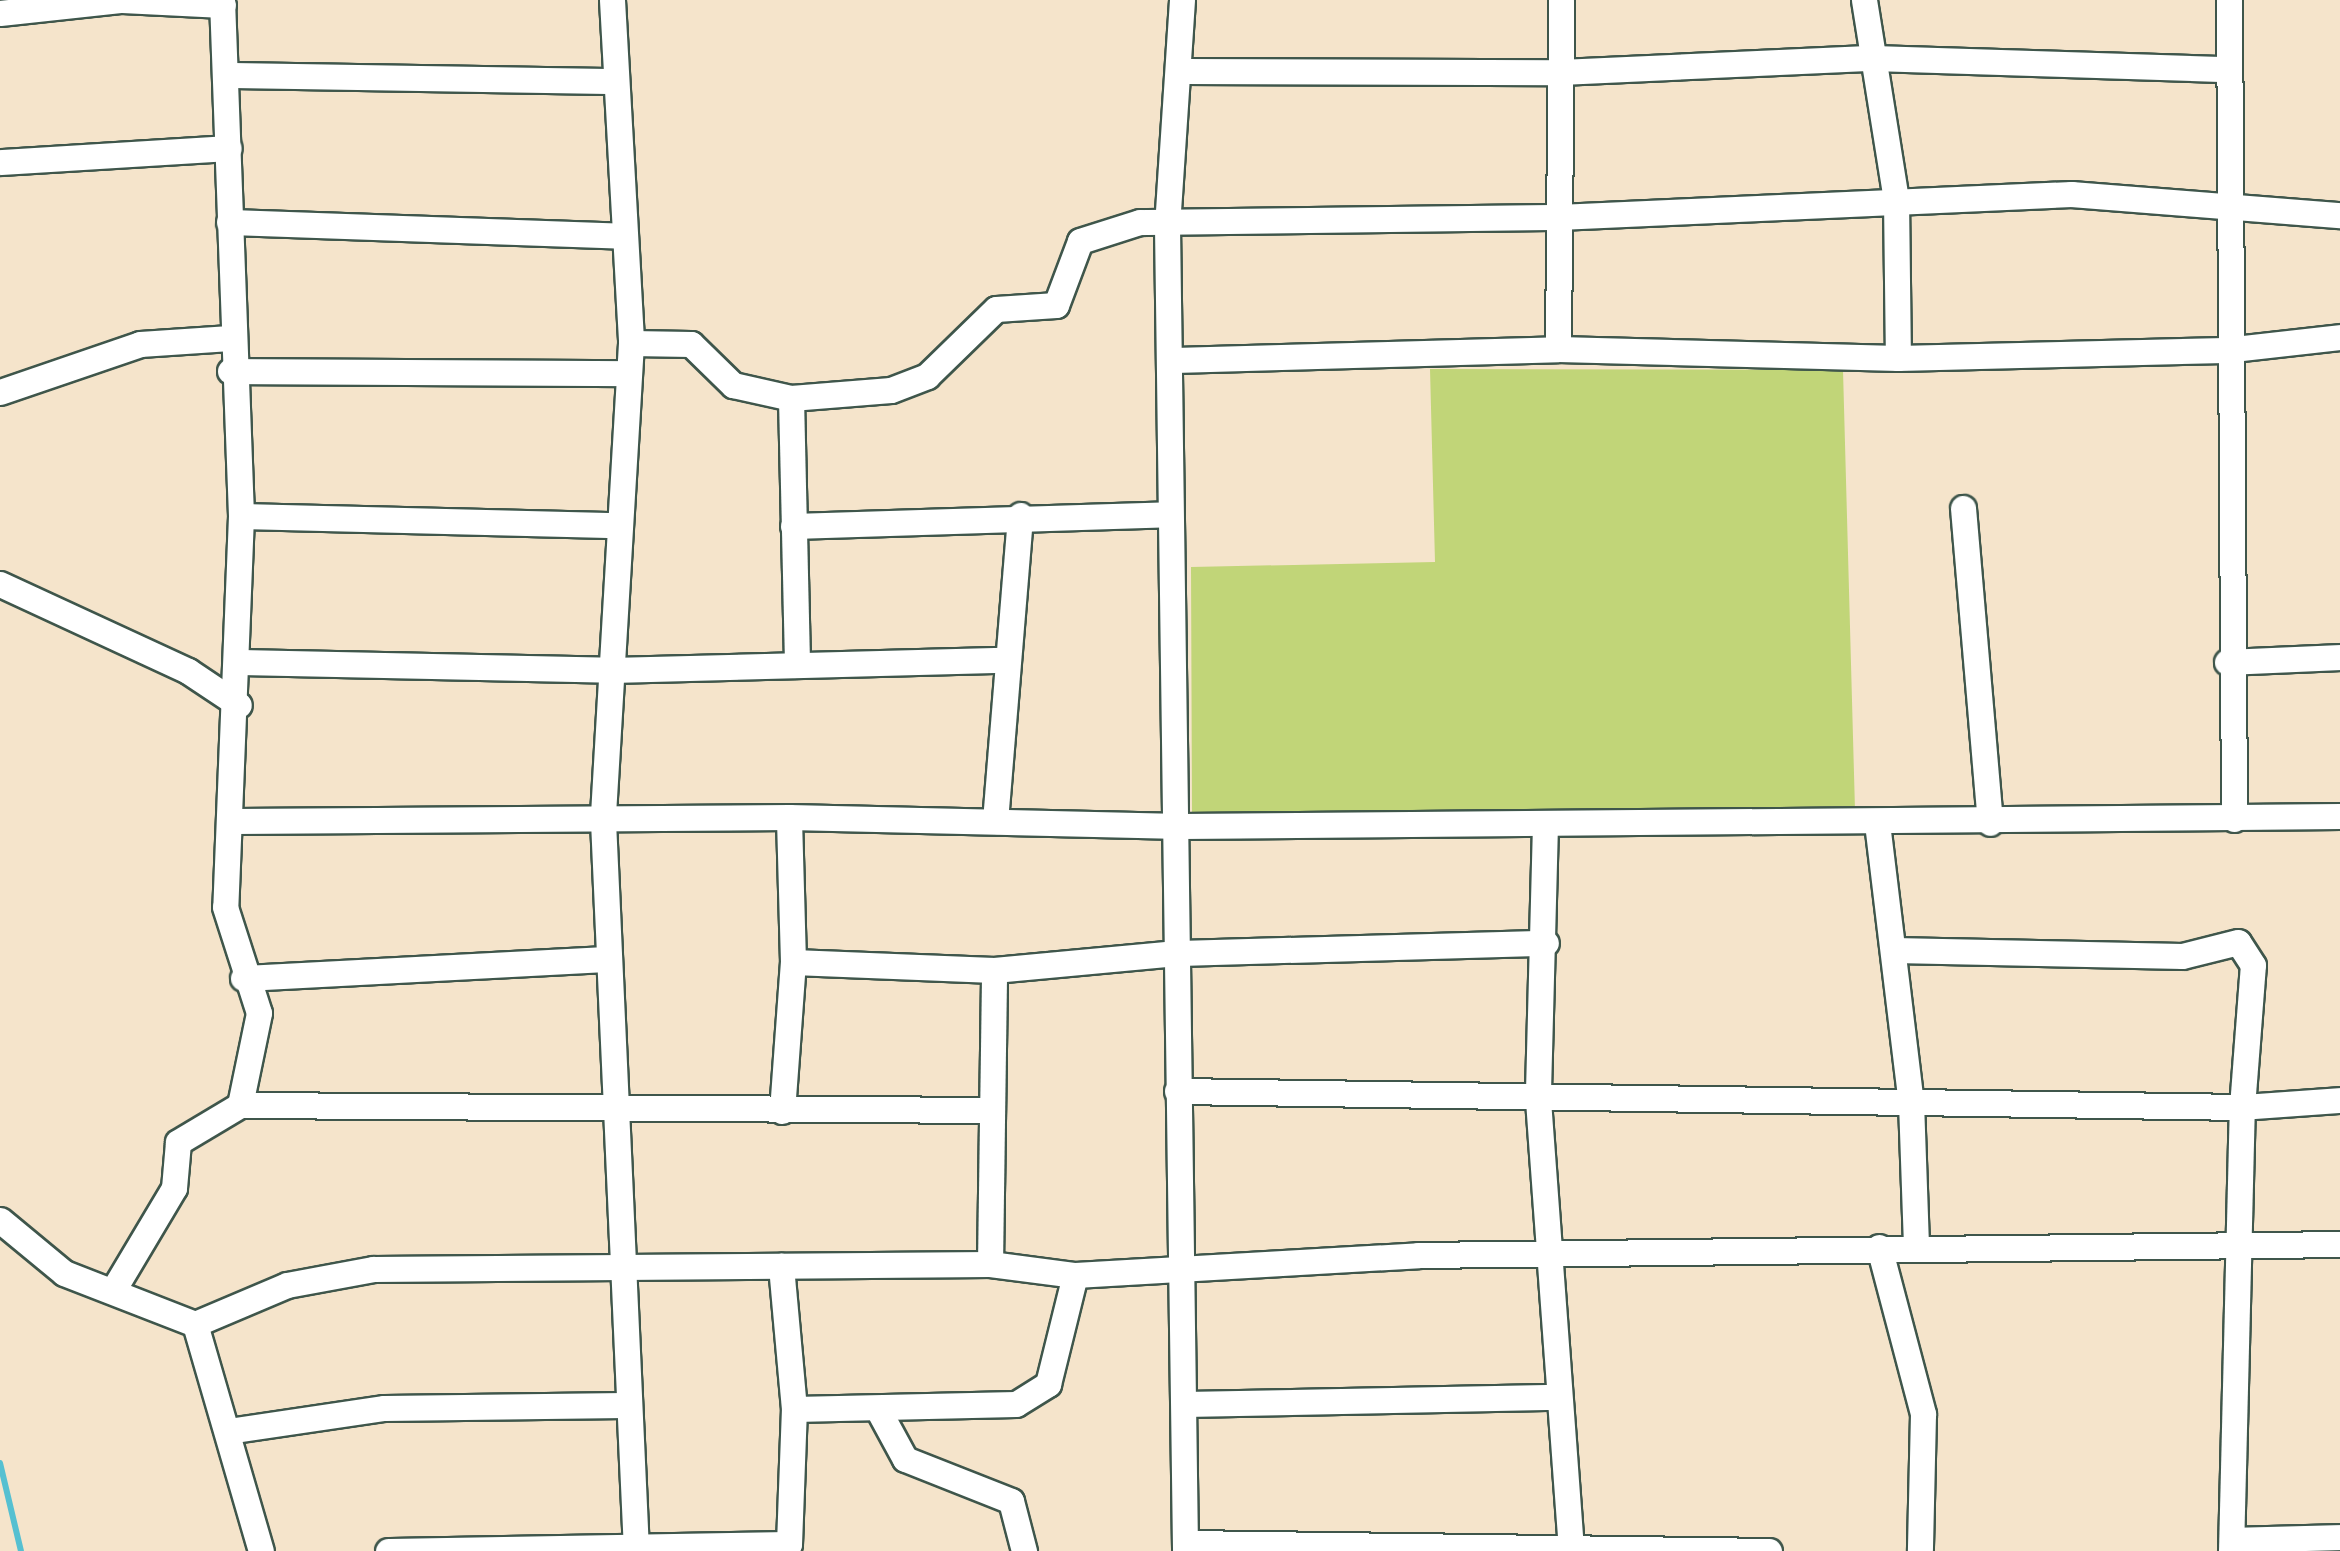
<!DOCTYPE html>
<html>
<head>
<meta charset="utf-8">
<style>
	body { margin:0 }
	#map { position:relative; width:2340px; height:1551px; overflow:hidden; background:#f5e4cb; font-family:"Gochi Hand",sans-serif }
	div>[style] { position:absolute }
	.green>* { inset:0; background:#c1d578 }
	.stream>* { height:6px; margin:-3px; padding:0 3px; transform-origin:3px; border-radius:3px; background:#56c0d1 }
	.roads { filter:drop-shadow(2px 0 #3f564b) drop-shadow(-2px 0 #3f564b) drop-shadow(0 2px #3f564b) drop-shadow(0 -2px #3f564b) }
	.minor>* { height:25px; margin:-12.5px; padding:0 12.5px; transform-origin:12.5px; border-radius:12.5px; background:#fff }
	span { translate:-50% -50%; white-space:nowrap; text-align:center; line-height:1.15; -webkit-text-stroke:8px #fdfcf7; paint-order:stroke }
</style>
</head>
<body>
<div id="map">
	<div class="green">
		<i style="clip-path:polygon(1430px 369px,1843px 370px,1855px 810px,1192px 815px,1191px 567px,1435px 562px)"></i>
	</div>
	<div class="stream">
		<i style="left:0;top:1463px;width:90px;rotate:76.6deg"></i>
	</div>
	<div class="roads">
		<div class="minor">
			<i style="left:222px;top:0;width:516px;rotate:87.89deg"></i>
			<i style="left:241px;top:516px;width:391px;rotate:92.3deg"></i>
			<i style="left:225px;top:907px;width:111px;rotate:72.2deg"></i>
			<i style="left:259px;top:1013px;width:94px;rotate:101.7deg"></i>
			<i style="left:612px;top:0;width:344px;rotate:86.8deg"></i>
			<i style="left:631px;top:343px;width:479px;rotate:93.4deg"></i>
			<i style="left:603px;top:821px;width:731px;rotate:87.41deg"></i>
			<i style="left:1182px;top:0;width:226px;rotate:93.8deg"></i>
			<i style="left:1167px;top:226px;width:1325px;rotate:89.22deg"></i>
			<i style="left:1864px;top:0;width:202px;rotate:80.9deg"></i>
			<i style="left:1896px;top:199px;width:159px;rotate:89.3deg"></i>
			<i style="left:2229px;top:0;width:819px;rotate:89.65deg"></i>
			<i style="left:0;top:13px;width:123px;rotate:-6.1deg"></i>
			<i style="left:122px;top:0;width:101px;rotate:2.8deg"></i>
			<i style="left:1183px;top:71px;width:377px;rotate:0.2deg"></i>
			<i style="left:1560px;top:72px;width:313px;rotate:-2.6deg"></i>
			<i style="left:1873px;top:58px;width:355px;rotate:1.8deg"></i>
			<i style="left:229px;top:75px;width:382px;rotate:0.9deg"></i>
			<i style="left:0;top:162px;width:229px;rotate:-3.5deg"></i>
			<i style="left:229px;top:222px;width:396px;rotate:2deg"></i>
			<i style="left:631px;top:343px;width:60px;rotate:1deg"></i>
			<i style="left:691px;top:344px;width:59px;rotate:44.3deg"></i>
			<i style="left:733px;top:385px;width:59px;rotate:12.6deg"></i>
			<i style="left:791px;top:398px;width:100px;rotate:-4.6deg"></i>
			<i style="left:891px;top:390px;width:39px;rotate:-21deg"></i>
			<i style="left:927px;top:376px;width:96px;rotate:-44.2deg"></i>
			<i style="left:996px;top:309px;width:60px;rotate:-3.8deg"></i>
			<i style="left:1056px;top:305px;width:68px;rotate:-69.4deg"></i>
			<i style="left:1080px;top:241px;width:63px;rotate:-17.6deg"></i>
			<i style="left:1140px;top:222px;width:418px;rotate:-0.7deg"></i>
			<i style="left:1558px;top:217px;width:514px;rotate:-2.57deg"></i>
			<i style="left:2071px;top:194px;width:270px;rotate:4.5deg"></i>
			<i style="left:1558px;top:349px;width:349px;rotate:-89.5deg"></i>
			<i style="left:1174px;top:360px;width:384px;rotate:-1.6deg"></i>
			<i style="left:1558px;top:349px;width:340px;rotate:1.5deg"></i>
			<i style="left:1898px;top:358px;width:327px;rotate:-1.4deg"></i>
			<i style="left:2225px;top:350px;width:116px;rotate:-6.4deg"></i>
			<i style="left:230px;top:371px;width:398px;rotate:0.3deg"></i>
			<i style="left:0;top:392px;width:148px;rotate:-18.9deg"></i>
			<i style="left:140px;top:344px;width:90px;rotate:-3.8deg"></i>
			<i style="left:791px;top:398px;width:267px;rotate:88.7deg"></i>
			<i style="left:1963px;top:508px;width:316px;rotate:85.1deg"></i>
			<i style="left:241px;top:516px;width:377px;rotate:1.4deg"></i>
			<i style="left:793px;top:526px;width:376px;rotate:-1.8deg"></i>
			<i style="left:0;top:584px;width:207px;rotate:24.8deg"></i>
			<i style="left:188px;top:671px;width:61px;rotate:33.7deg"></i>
			<i style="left:240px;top:662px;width:371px;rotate:1.2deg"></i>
			<i style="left:611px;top:670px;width:393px;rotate:-1.5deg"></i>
			<i style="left:2227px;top:662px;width:113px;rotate:-2.5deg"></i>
			<i style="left:234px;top:821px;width:555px;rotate:-0.41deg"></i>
			<i style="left:789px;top:817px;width:392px;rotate:1.3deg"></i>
			<i style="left:1181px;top:826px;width:1159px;rotate:-0.49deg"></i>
			<i style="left:995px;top:821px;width:307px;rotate:-85.3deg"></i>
			<i style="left:1877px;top:823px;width:281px;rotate:83.1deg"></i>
			<i style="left:1911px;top:1102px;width:144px;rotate:88deg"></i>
			<i style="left:1545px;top:824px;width:276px;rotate:91.5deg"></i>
			<i style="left:1538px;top:1100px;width:452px;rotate:85.8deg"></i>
			<i style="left:793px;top:962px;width:201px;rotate:2.3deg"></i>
			<i style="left:994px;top:970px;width:186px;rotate:-5.3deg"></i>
			<i style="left:1179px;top:953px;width:367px;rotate:-1.6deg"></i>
			<i style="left:243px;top:978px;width:365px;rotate:-3deg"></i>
			<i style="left:1177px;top:1091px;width:1065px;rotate:0.86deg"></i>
			<i style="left:2242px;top:1107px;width:142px;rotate:-85.6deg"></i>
			<i style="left:2253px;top:965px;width:27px;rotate:-123deg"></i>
			<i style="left:2238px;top:942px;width:58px;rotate:166deg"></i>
			<i style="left:2182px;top:956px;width:288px;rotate:-178.8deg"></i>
			<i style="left:782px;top:1111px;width:149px;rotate:-85.8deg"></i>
			<i style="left:793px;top:962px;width:145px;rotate:-91.6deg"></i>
			<i style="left:0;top:1220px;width:83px;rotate:39.6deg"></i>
			<i style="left:64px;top:1273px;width:141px;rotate:21.3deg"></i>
			<i style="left:195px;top:1324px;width:236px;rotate:73.8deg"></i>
			<i style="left:1879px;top:1247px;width:173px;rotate:75.2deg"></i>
			<i style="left:1923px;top:1414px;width:137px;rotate:91.3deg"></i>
			<i style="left:990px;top:1264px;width:294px;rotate:-89.2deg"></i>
			<i style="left:115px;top:1287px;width:115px;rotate:-59.2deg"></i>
			<i style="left:174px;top:1188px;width:46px;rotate:-85deg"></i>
			<i style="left:178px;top:1142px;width:72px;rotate:-30.8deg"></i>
			<i style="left:240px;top:1105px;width:752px;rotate:0.38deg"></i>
			<i style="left:195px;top:1324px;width:100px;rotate:-23deg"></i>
			<i style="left:287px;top:1285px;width:87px;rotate:-10.5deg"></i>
			<i style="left:373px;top:1269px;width:617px;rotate:-0.46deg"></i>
			<i style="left:990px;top:1264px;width:86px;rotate:7.4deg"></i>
			<i style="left:1075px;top:1275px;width:344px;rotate:-3.3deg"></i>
			<i style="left:1418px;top:1255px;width:922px;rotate:-0.68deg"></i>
			<i style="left:1184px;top:1404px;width:375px;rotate:-1.1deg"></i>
			<i style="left:794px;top:1409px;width:222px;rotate:-1.3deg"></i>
			<i style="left:1016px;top:1404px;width:38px;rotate:-32deg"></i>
			<i style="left:1048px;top:1384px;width:112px;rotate:-76.1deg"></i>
			<i style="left:880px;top:1413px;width:52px;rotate:61.5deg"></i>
			<i style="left:905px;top:1459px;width:114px;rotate:21.6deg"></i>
			<i style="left:1011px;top:1501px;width:52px;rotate:75.4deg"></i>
			<i style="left:228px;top:1431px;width:158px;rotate:-8.4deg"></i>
			<i style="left:384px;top:1408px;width:241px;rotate:-0.7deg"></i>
			<i style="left:2232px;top:1540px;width:108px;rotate:-1.6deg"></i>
			<i style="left:1185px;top:1543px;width:584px;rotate:0.78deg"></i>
			<i style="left:388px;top:1551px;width:401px;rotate:-1deg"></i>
			<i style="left:789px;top:1544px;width:135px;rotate:-87.9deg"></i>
			<i style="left:794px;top:1409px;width:144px;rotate:-95.2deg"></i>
			<i style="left:2231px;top:1551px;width:444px;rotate:-88.6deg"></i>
			<i style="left:2242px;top:1107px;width:98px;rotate:-4.1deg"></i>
		</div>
	</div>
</div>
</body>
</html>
